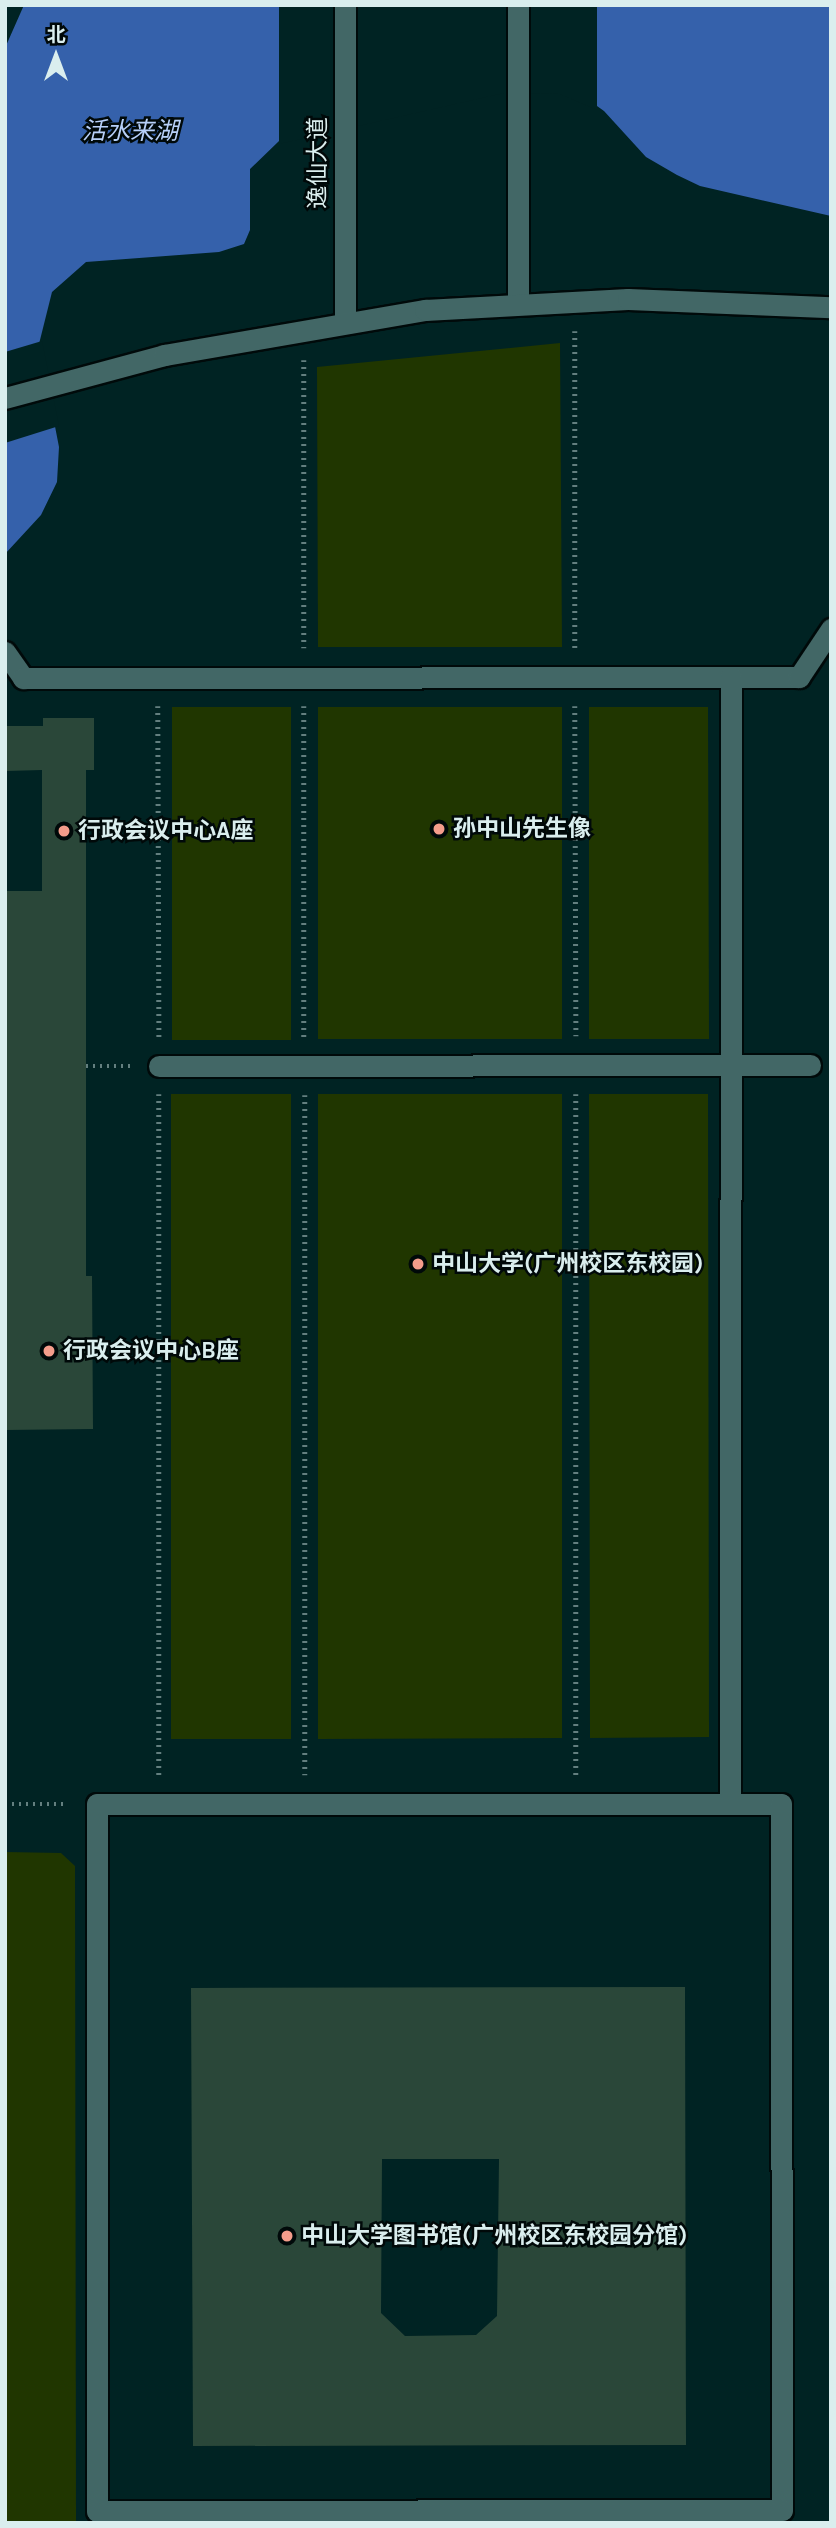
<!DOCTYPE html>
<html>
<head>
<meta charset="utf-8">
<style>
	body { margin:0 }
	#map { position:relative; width:836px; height:2528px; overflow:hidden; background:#002323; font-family:Karla,"Noto Sans SC",sans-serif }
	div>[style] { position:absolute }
	.green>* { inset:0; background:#203600 }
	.water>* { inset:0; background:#3561ab }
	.pier>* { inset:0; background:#002323 }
	.building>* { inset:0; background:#2a4739 }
	.path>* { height:4.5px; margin-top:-2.25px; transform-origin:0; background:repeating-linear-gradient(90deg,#637f7f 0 2px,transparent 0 7px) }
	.roads { filter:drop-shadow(2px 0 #000a0a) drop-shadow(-2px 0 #000a0a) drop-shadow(0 2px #000a0a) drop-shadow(0 -2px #000a0a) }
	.minor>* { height:21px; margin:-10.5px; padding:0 10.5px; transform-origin:10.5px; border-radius:10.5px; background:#426766 }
	.dots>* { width:19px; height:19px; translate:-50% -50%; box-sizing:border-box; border:4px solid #000909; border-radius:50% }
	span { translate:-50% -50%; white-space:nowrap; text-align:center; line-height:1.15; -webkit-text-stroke:5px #000909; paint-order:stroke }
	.street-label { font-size:23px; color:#daeeee }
	.poi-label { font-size:23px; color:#daeeee; font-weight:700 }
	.left { translate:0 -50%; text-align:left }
	.water-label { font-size:24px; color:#b7d0f9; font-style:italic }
	.frame { position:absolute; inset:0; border:7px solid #daeeee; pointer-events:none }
	.north { position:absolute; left:21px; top:21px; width:70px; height:70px; -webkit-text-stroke:5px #000909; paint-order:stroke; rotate:0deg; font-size:19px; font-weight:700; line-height:28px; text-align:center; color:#daeeee }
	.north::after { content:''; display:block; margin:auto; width:24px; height:32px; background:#daeeee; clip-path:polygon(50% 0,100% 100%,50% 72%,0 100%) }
</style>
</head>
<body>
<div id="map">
	<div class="green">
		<i style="clip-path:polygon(560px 343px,562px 647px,318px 647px,317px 367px)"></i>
		<i style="clip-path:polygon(172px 707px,291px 707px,291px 1040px,172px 1040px)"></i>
		<i style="clip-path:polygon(318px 707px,562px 707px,562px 1039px,318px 1039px)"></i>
		<i style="clip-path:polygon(589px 707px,708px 707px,709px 1039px,589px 1039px)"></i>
		<i style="clip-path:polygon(171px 1094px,291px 1094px,291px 1739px,171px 1739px)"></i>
		<i style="clip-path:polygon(318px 1094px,562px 1094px,562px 1738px,318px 1739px)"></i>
		<i style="clip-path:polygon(589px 1094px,708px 1094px,709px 1737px,590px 1738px)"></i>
		<i style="clip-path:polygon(5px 1852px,61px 1853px,75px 1866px,76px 2523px,5px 2523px)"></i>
	</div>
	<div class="water">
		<i style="clip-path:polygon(24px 5px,831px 5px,831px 216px,700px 186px,677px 175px,646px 157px,604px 111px,583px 96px,561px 90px,472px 94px,279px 141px,250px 169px,250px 230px,244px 244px,219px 252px,86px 262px,52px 292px,39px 344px,59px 447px,57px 482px,41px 515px,5px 554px,5px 48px)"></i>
	</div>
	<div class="pier">
		<i style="clip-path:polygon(279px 5px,597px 5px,597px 110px,560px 94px,504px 93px,279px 144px)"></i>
		<i style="clip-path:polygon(42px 341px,59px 426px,5px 443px,5px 352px)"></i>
	</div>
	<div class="building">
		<i style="clip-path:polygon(43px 718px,94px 718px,94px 770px,86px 770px,86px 1276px,92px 1276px,93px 1429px,5px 1430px,5px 891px,42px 891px,42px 770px,5px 771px,5px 726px,43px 726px)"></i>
		<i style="clip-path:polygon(evenodd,685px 1987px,686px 2445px,193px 2446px,191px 1988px,685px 1987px,382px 2159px,499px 2159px,497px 2316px,476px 2335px,405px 2336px,381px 2313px,382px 2159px)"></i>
	</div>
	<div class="path">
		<i style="left:575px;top:331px;width:317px;rotate:90deg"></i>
		<i style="left:304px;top:360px;width:288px;rotate:90deg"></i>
		<i style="left:158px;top:706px;width:334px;rotate:89.8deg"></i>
		<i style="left:304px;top:706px;width:331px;rotate:90deg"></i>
		<i style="left:575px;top:706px;width:330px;rotate:89.8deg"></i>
		<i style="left:86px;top:1066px;width:45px"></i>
		<i style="left:159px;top:1094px;width:681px;rotate:90deg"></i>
		<i style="left:576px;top:1094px;width:681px;rotate:90deg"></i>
		<i style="left:305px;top:1095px;width:680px;rotate:90deg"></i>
		<i style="left:5px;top:1804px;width:63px"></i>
	</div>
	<div class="roads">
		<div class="minor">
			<i style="left:518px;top:5px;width:297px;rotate:90deg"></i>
			<i style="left:345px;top:321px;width:316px;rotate:-90deg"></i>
			<i style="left:5px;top:398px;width:165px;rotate:-15.1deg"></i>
			<i style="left:164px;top:355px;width:265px;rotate:-9.8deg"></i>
			<i style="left:425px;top:310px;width:203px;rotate:-3.1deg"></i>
			<i style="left:628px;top:299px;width:203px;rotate:2.3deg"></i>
			<i style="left:5px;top:652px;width:32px;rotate:55deg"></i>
			<i style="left:23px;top:678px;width:776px;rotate:-0.07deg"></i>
			<i style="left:799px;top:677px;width:58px;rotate:-56.3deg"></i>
			<i style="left:159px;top:1066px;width:651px;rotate:-0.09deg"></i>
			<i style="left:730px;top:1803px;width:1126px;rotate:-89.95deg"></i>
			<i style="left:97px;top:1804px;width:684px"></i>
			<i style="left:781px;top:1804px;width:706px;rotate:89.92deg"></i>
			<i style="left:782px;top:2510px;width:685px;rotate:179.92deg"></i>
			<i style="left:97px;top:2511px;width:707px;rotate:-90deg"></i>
		</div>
	</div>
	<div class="dots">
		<i style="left:439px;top:829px;background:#f49d8b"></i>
		<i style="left:64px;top:831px;background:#f49d8b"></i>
		<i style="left:418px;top:1264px;background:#f49d8b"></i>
		<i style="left:49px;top:1351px;background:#f49d8b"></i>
		<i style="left:287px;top:2236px;background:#f49d8b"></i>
	</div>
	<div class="street-label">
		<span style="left:318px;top:163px;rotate:-90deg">逸仙大道</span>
	</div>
	<div class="poi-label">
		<span class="left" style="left:453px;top:829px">孙中山先生像</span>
		<span class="left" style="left:78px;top:831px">行政会议中心A座</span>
		<span class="left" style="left:432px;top:1264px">中山大学(广州校区东校园)</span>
		<span class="left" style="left:63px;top:1351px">行政会议中心B座</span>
		<span class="left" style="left:301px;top:2236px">中山大学图书馆(广州校区东校园分馆)</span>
	</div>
	<div class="water-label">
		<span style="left:130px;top:132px">活水来湖</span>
	</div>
	<div class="frame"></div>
	<div class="north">北</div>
</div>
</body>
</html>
